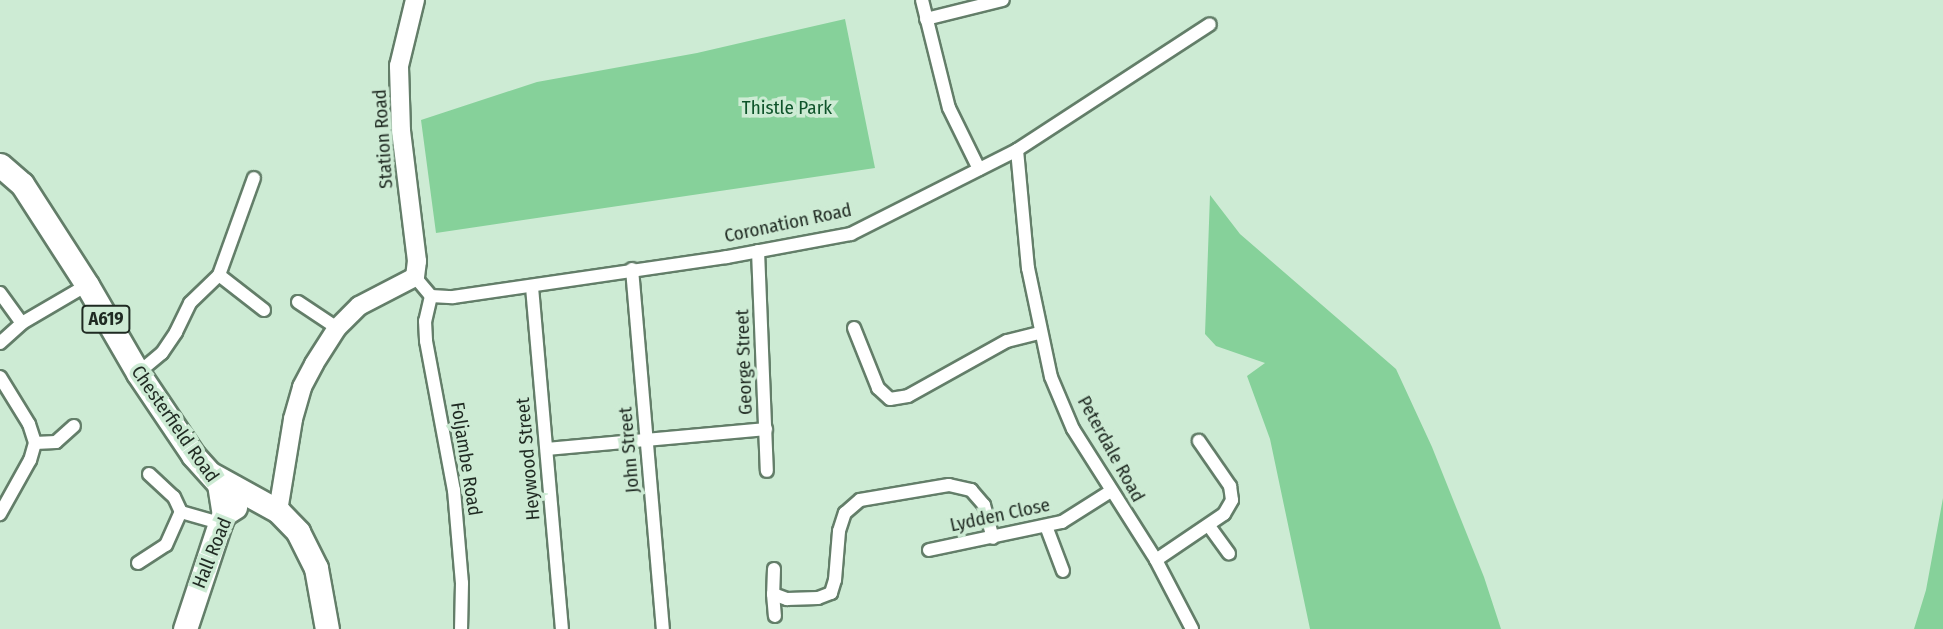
<!DOCTYPE html>
<html>
<head>
<meta charset="utf-8">
<style>
	body { margin:0 }
	#map { position:relative; width:1943px; height:629px; overflow:hidden; background:#cdebd4; font-family:"Fira Sans Condensed",sans-serif }
	div>[style] { position:absolute }
	.green>* { inset:0; background:#86d19a }
	.roads { filter:drop-shadow(2px 0 #637e69) drop-shadow(-2px 0 #637e69) drop-shadow(0 2px #637e69) drop-shadow(0 -2px #637e69) }
	.street>* { height:12px; margin:-6px; padding:0 6px; transform-origin:6px; border-radius:6px; background:#fff }
	.secondary>* { height:18px; margin:-9px; padding:0 9px; transform-origin:9px; border-radius:9px; background:#fff }
	.highway>* { height:23px; margin:-11.5px; padding:0 11.5px; transform-origin:11.5px; border-radius:11.5px; background:#fff }
	span { translate:-50% -50%; white-space:nowrap; text-align:center; line-height:1.15; -webkit-text-stroke:7px #cdebd4; paint-order:stroke }
	.shield-label span { padding:2px 5px; background:#cdebd4; border:2px solid; border-radius:5px; -webkit-text-stroke-width:0 }
	.shield-label { font-size:18px; color:#1f2a22; font-weight:700 }
	.park-label { font-size:19px; color:#0f542b }
	.street-label { font-size:19px; color:#1f2a22 }
</style>
</head>
<body>
<div id="map">
	<div class="green">
		<i style="clip-path:polygon(845px 19px,875px 168px,436px 233px,421px 120px,537px 82px,697px 53px)"></i>
		<i style="clip-path:polygon(1210px 195px,1240px 234px,1396px 369px,1432px 447px,1484px 577px,1501px 629px,1310px 629px,1270px 439px,1247px 376px,1265px 363px,1216px 346px,1205px 334px)"></i>
		<i style="clip-path:polygon(1943px 498px,1943px 629px,1914px 629px,1926px 590px)"></i>
	</div>
	<div class="roads">
		<div class="street">
			<i style="left:922px;top:0;width:111px;rotate:76deg"></i>
			<i style="left:949px;top:108px;width:68px;rotate:63.8deg"></i>
			<i style="left:926px;top:19px;width:79px;rotate:-13.9deg"></i>
			<i style="left:1017px;top:150px;width:119px;rotate:84.7deg"></i>
			<i style="left:1028px;top:268px;width:111px;rotate:78.1deg"></i>
			<i style="left:1051px;top:377px;width:56px;rotate:67.1deg"></i>
			<i style="left:1073px;top:429px;width:155px;rotate:57.6deg"></i>
			<i style="left:1156px;top:560px;width:78px;rotate:62.4deg"></i>
			<i style="left:758px;top:251px;width:220px;rotate:87.7deg"></i>
			<i style="left:632px;top:269px;width:361px;rotate:85.1deg"></i>
			<i style="left:219px;top:275px;width:57px;rotate:37.9deg"></i>
			<i style="left:415px;top:277px;width:25px;rotate:50deg"></i>
			<i style="left:431px;top:296px;width:22px;rotate:3deg"></i>
			<i style="left:453px;top:297px;width:277px;rotate:-8.3deg"></i>
			<i style="left:727px;top:257px;width:126px;rotate:-10.5deg"></i>
			<i style="left:851px;top:234px;width:186px;rotate:-26.8deg"></i>
			<i style="left:1017px;top:150px;width:230px;rotate:-33.1deg"></i>
			<i style="left:532px;top:287px;width:343px;rotate:85deg"></i>
			<i style="left:0;top:293px;width:37px;rotate:54deg"></i>
			<i style="left:431px;top:296px;width:26px;rotate:103deg"></i>
			<i style="left:425px;top:321px;width:20px;rotate:87deg"></i>
			<i style="left:426px;top:341px;width:152px;rotate:79.4deg"></i>
			<i style="left:454px;top:490px;width:93px;rotate:85.1deg"></i>
			<i style="left:462px;top:583px;width:46px;rotate:91.2deg"></i>
			<i style="left:298px;top:302px;width:47px;rotate:33.7deg"></i>
			<i style="left:854px;top:328px;width:65px;rotate:68.2deg"></i>
			<i style="left:878px;top:388px;width:16px;rotate:43deg"></i>
			<i style="left:890px;top:399px;width:18px;rotate:-9deg"></i>
			<i style="left:908px;top:396px;width:113px;rotate:-29.1deg"></i>
			<i style="left:1007px;top:341px;width:33px;rotate:-14deg"></i>
			<i style="left:0;top:343px;width:30px;rotate:-42deg"></i>
			<i style="left:22px;top:323px;width:75px;rotate:-30.3deg"></i>
			<i style="left:138px;top:373px;width:31px;rotate:-40deg"></i>
			<i style="left:162px;top:353px;width:25px;rotate:-56deg"></i>
			<i style="left:176px;top:332px;width:32px;rotate:-64deg"></i>
			<i style="left:190px;top:303px;width:40px;rotate:-44deg"></i>
			<i style="left:219px;top:275px;width:103px;rotate:-70.2deg"></i>
			<i style="left:0;top:377px;width:55px;rotate:58.3deg"></i>
			<i style="left:29px;top:424px;width:20px;rotate:72deg"></i>
			<i style="left:35px;top:443px;width:18px;rotate:106deg"></i>
			<i style="left:30px;top:460px;width:62px;rotate:119.1deg"></i>
			<i style="left:35px;top:443px;width:21px;rotate:-3deg"></i>
			<i style="left:56px;top:442px;width:24px;rotate:-42deg"></i>
			<i style="left:547px;top:449px;width:220px;rotate:-5.2deg"></i>
			<i style="left:149px;top:474px;width:34px;rotate:43deg"></i>
			<i style="left:174px;top:497px;width:17px;rotate:65deg"></i>
			<i style="left:1046px;top:526px;width:48px;rotate:69.3deg"></i>
			<i style="left:1209px;top:526px;width:34px;rotate:54deg"></i>
			<i style="left:929px;top:550px;width:136px;rotate:-11.9deg"></i>
			<i style="left:1062px;top:522px;width:58px;rotate:-32.3deg"></i>
			<i style="left:1156px;top:560px;width:82px;rotate:-34.1deg"></i>
			<i style="left:1224px;top:514px;width:16px;rotate:-60deg"></i>
			<i style="left:1232px;top:500px;width:14px;rotate:-98deg"></i>
			<i style="left:1230px;top:486px;width:55px;rotate:-124.6deg"></i>
			<i style="left:138px;top:563px;width:33px;rotate:-33deg"></i>
			<i style="left:166px;top:545px;width:36px;rotate:-66deg"></i>
			<i style="left:181px;top:512px;width:41px;rotate:15.8deg"></i>
			<i style="left:774px;top:569px;width:25px;rotate:92deg"></i>
			<i style="left:773px;top:594px;width:15px;rotate:20deg"></i>
			<i style="left:787px;top:599px;width:31px;rotate:-2deg"></i>
			<i style="left:818px;top:598px;width:14px;rotate:-21deg"></i>
			<i style="left:831px;top:593px;width:14px;rotate:-73deg"></i>
			<i style="left:835px;top:580px;width:49px;rotate:-85.3deg"></i>
			<i style="left:839px;top:531px;width:19px;rotate:-72deg"></i>
			<i style="left:845px;top:513px;width:20px;rotate:-41deg"></i>
			<i style="left:860px;top:500px;width:90px;rotate:-9.6deg"></i>
			<i style="left:949px;top:485px;width:23px;rotate:13deg"></i>
			<i style="left:971px;top:490px;width:20px;rotate:49deg"></i>
			<i style="left:984px;top:505px;width:34px;rotate:75deg"></i>
			<i style="left:773px;top:594px;width:22px;rotate:85deg"></i>
		</div>
		<div class="secondary">
			<i style="left:278px;top:511px;width:93px;rotate:-80.7deg"></i>
			<i style="left:293px;top:419px;width:33px;rotate:-74deg"></i>
			<i style="left:302px;top:387px;width:26px;rotate:-62deg"></i>
			<i style="left:314px;top:364px;width:43px;rotate:-57.4deg"></i>
			<i style="left:337px;top:328px;width:31px;rotate:-45deg"></i>
			<i style="left:359px;top:306px;width:63px;rotate:-27.4deg"></i>
			<i style="left:415px;top:277px;width:16px;rotate:-83deg"></i>
			<i style="left:417px;top:261px;width:131px;rotate:-97deg"></i>
			<i style="left:401px;top:131px;width:65px;rotate:-91.8deg"></i>
			<i style="left:399px;top:66px;width:68px;rotate:-76.4deg"></i>
		</div>
		<div class="highway">
			<i style="left:0;top:165px;width:29px;rotate:41deg"></i>
			<i style="left:22px;top:184px;width:120px;rotate:57.2deg"></i>
			<i style="left:87px;top:285px;width:102px;rotate:59.9deg"></i>
			<i style="left:138px;top:373px;width:99px;rotate:56.1deg"></i>
			<i style="left:193px;top:455px;width:39px;rotate:48deg"></i>
			<i style="left:219px;top:484px;width:30px;rotate:81deg"></i>
			<i style="left:211px;top:474px;width:77px;rotate:28.9deg"></i>
			<i style="left:278px;top:511px;width:29px;rotate:46deg"></i>
			<i style="left:298px;top:532px;width:40px;rotate:63.4deg"></i>
			<i style="left:316px;top:568px;width:62px;rotate:79.8deg"></i>
			<i style="left:185px;top:629px;width:112px;rotate:-71.7deg"></i>
			<i style="left:220px;top:523px;width:10px;rotate:-66deg"></i>
			<i style="left:224px;top:514px;width:13px;rotate:-32deg"></i>
		</div>
	</div>
	<div class="shield-label">
		<span style="left:106px;top:319px">A619</span>
	</div>
	<div class="park-label">
		<span style="left:787px;top:108px">Thistle Park</span>
	</div>
	<div class="street-label">
		<span style="left:383px;top:139px;rotate:-94deg">Station Road</span>
		<span style="left:788px;top:223px;rotate:-12deg">Coronation Road</span>
		<span style="left:744px;top:362px;rotate:-92deg">George Street</span>
		<span style="left:175px;top:424px;rotate:55deg">Chesterfield Road</span>
		<span style="left:1111px;top:449px;rotate:61deg">Peterdale Road</span>
		<span style="left:629px;top:450px;rotate:-95deg">John Street</span>
		<span style="left:466px;top:459px;rotate:81deg">Foljambe Road</span>
		<span style="left:528px;top:459px;rotate:-95deg">Heywood Street</span>
		<span style="left:1000px;top:515px;rotate:-12deg">Lydden Close</span>
		<span style="left:212px;top:553px;rotate:-68deg">Hall Road</span>
	</div>
</div>
</body>
</html>
